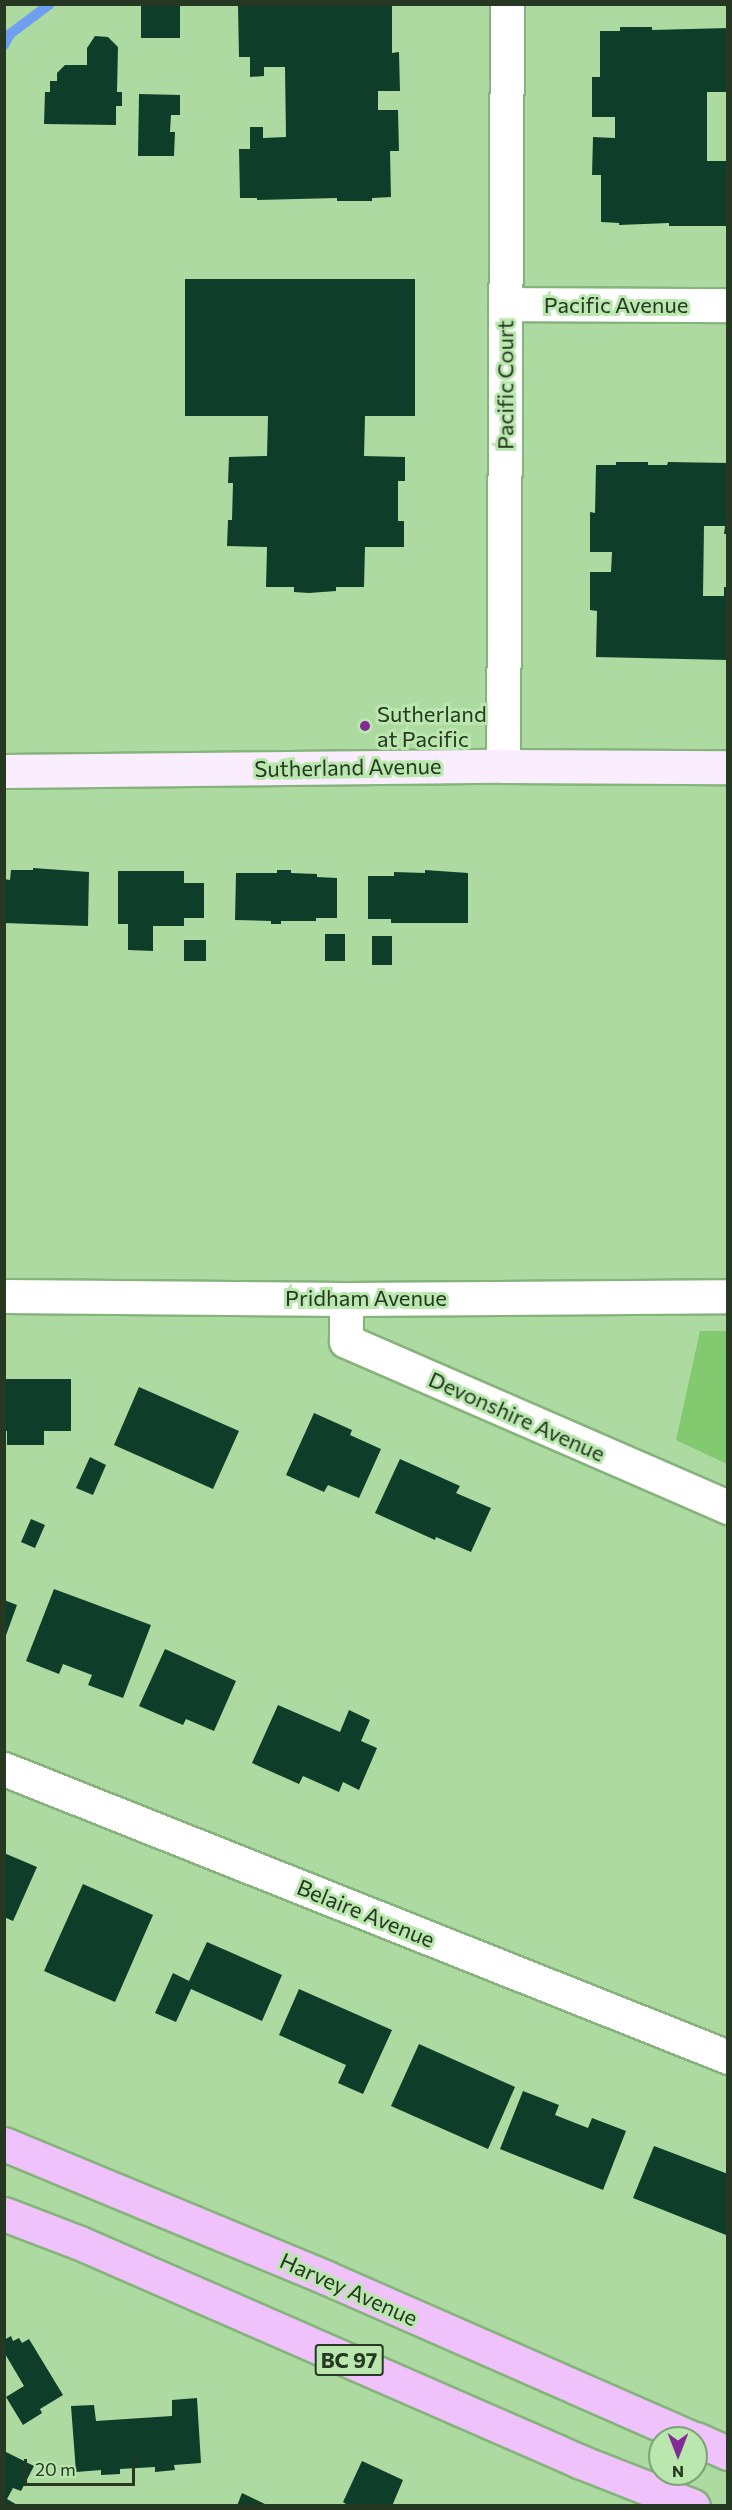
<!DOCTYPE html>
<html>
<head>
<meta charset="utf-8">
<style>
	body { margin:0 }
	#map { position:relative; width:732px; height:2510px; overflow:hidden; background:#acdaa1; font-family:Commissioner,sans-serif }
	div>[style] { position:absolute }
	.green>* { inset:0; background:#82c970 }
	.stream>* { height:10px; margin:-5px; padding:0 5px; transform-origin:5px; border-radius:5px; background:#6ea0ef }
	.building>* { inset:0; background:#0e3e29 }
	.roads { filter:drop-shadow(2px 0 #86b27c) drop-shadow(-2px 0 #86b27c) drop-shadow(0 2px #86b27c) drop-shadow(0 -2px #86b27c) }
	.street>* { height:33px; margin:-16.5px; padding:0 16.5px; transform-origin:16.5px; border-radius:16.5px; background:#fff }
	.secondary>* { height:33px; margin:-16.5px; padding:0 16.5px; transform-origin:16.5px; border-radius:16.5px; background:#faedfe }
	.highway>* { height:33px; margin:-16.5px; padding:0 16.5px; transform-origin:16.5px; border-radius:16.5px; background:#f0c2fb }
	.dots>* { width:16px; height:16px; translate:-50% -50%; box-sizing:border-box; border:3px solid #b9e7ae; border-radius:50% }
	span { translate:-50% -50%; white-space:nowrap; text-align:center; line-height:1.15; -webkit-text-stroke:6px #b9e7ae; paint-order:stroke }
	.shield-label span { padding:2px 4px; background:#b9e7ae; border:2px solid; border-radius:4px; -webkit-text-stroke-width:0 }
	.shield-label { font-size:21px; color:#263822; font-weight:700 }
	.street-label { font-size:22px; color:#263822 }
	.poi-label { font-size:22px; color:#263822 }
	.left { translate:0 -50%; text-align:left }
	.frame { position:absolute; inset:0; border:6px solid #263822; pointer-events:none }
	.north { position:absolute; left:648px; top:2426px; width:60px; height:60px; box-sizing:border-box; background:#b9e7ae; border:2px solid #7ea176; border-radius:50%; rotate:180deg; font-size:16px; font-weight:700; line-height:24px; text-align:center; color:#263822 }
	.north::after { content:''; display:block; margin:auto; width:21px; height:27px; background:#832a97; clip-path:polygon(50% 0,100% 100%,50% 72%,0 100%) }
	.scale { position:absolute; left:24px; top:2459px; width:111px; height:27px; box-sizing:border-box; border:3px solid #263822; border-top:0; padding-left:8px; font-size:18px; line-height:21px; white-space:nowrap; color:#263822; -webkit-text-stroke:4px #b9e7ae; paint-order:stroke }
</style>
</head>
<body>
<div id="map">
	<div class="green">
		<i style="clip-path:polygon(700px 1331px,727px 1331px,727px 1464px,676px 1440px)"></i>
	</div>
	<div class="stream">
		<i style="left:4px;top:45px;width:13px;rotate:-61deg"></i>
		<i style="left:10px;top:34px;width:50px;rotate:-36.9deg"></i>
	</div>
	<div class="building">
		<i style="clip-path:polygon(141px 4px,180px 4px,180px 38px,141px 38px)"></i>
		<i style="clip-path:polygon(392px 4px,392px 53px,399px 52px,400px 91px,378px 91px,378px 110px,398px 110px,399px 151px,390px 151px,391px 197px,372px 198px,372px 201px,337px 201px,337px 198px,257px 200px,257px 198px,240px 198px,239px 149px,250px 149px,250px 127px,263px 127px,263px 138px,286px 137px,285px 67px,264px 67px,264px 76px,250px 77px,250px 57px,239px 57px,238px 5px)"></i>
		<i style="clip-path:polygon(620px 27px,652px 27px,652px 30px,728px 28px,728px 92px,707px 92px,707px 161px,728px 161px,728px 226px,669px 226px,669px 223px,619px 225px,619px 223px,601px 222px,601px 175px,592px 175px,593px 137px,615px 138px,615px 117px,592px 117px,592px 77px,600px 77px,600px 31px,620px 31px)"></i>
		<i style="clip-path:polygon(95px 36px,108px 37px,118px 47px,117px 92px,122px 92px,122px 106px,116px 106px,116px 125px,44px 124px,45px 92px,50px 92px,50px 81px,57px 81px,57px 73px,65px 65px,87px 65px,87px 48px)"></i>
		<i style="clip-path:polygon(139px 94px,180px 95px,180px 115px,171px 115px,170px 132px,175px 132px,174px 156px,138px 156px)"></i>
		<i style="clip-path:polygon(185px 279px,415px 279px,415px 416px,365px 416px,364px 456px,405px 457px,405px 481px,398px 481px,398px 521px,404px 521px,404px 547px,365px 547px,364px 587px,336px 587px,336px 591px,309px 593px,294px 592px,294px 587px,266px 587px,267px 547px,227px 546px,228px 520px,232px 520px,233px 483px,228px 483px,229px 457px,267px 456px,268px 416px,185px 416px)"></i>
		<i style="clip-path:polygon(616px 462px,648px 462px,648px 465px,667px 465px,668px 462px,728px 463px,728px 534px,724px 534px,725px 526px,704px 526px,703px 596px,724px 596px,724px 587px,728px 587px,728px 660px,596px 657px,597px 611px,590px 610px,590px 572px,611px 572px,612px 552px,590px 552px,590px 512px,595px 513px,596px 465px,616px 465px)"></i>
		<i style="clip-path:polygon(33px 868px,89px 872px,88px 926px,4px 923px,4px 879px,10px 880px,11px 870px,33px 870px)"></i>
		<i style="clip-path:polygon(277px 870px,291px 870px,291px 873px,317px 874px,317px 877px,337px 878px,337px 918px,316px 918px,316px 921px,281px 921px,281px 924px,271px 924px,271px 921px,235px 920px,236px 873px,277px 873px)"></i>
		<i style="clip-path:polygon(425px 870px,468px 873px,468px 923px,391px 923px,391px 919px,368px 919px,368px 876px,394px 876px,394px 872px,425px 873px)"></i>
		<i style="clip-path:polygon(118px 871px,184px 871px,184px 883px,204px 883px,204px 918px,184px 918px,184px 926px,153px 926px,153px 951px,128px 950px,128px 924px,118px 924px)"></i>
		<i style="clip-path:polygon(325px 934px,345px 934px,345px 961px,325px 961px)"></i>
		<i style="clip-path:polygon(372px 936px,392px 936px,392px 965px,372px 965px)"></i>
		<i style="clip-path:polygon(184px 940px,206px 940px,206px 961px,184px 961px)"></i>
		<i style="clip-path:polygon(4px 1379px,71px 1379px,71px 1431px,44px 1431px,44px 1445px,7px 1445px,7px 1431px,4px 1431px)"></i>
		<i style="clip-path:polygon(139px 1387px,239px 1431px,213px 1489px,114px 1445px)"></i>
		<i style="clip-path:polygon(314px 1413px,352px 1430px,350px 1435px,381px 1449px,359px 1498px,328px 1485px,324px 1492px,286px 1475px)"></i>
		<i style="clip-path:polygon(90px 1457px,106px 1465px,93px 1495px,76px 1488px)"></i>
		<i style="clip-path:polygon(400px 1459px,460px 1486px,456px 1493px,491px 1508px,471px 1552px,436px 1537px,435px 1540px,375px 1513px)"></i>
		<i style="clip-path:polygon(31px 1519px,45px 1525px,35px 1548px,21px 1542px)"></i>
		<i style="clip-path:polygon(54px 1589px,151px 1625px,123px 1698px,88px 1685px,92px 1675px,63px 1664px,59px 1674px,26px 1661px)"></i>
		<i style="clip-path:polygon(4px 1600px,17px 1605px,5px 1638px,4px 1638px)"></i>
		<i style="clip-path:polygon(165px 1649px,236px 1681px,214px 1731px,186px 1719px,183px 1725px,139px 1706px)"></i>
		<i style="clip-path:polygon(278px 1705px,340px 1732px,349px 1710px,370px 1720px,361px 1741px,377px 1748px,359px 1790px,343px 1782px,339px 1792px,303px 1776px,299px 1784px,252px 1763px)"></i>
		<i style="clip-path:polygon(4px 1853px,37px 1867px,13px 1921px,4px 1917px)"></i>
		<i style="clip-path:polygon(83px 1884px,153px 1915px,115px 2002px,44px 1971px)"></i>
		<i style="clip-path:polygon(207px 1942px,282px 1975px,262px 2021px,191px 1989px,176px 2022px,155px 2013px,173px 1973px,189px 1981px)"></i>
		<i style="clip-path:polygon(299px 1989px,392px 2030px,363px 2094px,338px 2083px,346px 2065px,279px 2035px)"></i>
		<i style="clip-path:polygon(419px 2044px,515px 2087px,488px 2149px,391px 2106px)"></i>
		<i style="clip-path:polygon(523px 2091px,559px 2105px,555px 2115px,588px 2128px,592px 2118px,626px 2131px,603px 2190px,500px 2149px)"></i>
		<i style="clip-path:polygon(654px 2146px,728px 2174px,726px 2235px,633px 2198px)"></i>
		<i style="clip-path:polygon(11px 2336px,13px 2341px,19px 2338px,22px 2343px,29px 2339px,63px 2395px,40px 2409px,42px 2413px,23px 2425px,6px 2397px,24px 2386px,4px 2352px,4px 2340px)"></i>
		<i style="clip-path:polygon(197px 2398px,201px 2463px,174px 2465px,175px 2470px,155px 2472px,155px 2467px,120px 2469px,120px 2474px,101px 2475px,101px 2470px,76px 2472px,71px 2406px,94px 2405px,96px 2421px,172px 2416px,172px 2400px)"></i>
		<i style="clip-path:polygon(4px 2451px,34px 2466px,21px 2491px,13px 2488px,7px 2499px,19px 2506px,4px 2506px)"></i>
		<i style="clip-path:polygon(362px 2461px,403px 2480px,392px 2506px,349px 2506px,343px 2502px)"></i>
		<i style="clip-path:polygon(242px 2493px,269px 2506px,237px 2506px)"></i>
	</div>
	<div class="roads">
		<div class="street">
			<i style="left:505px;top:304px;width:223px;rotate:0.3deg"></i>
			<i style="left:503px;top:766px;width:762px;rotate:-89.7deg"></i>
			<i style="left:4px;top:1296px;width:342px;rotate:0.5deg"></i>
			<i style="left:346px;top:1299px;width:382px;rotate:-0.4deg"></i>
			<i style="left:346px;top:1299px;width:42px;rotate:90deg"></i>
			<i style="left:346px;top:1341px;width:417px;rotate:23.5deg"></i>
			<i style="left:4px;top:1769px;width:779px;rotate:21.69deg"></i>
		</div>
		<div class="secondary">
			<i style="left:4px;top:771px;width:499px;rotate:-0.6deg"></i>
			<i style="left:503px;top:766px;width:225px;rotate:0.3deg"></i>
		</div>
		<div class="highway">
			<i style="left:4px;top:2144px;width:350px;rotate:22.5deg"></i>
			<i style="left:327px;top:2278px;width:399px;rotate:23.7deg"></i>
			<i style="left:4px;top:2214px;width:81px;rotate:20.9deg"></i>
			<i style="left:80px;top:2243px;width:547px;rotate:23.61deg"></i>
			<i style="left:581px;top:2462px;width:120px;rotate:21.4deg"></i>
			<i style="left:696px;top:2439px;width:35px;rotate:24deg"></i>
		</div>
	</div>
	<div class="dots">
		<i style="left:365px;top:726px;background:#832a97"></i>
	</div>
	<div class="shield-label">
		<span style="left:349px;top:2360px">BC 97</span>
	</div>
	<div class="street-label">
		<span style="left:616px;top:305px">Pacific Avenue</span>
		<span style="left:505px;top:385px;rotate:-90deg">Pacific Court</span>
		<span style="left:348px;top:767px;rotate:-1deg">Sutherland Avenue</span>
		<span style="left:366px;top:1298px">Pridham Avenue</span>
		<span style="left:517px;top:1416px;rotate:24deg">Devonshire Avenue</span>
		<span style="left:366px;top:1913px;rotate:22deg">Belaire Avenue</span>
		<span style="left:349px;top:2289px;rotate:24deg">Harvey Avenue</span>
	</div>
	<div class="poi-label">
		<span class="left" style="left:377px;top:726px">Sutherland<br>at Pacific</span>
	</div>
	<div class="frame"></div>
	<div class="north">N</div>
	<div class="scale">20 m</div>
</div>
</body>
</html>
